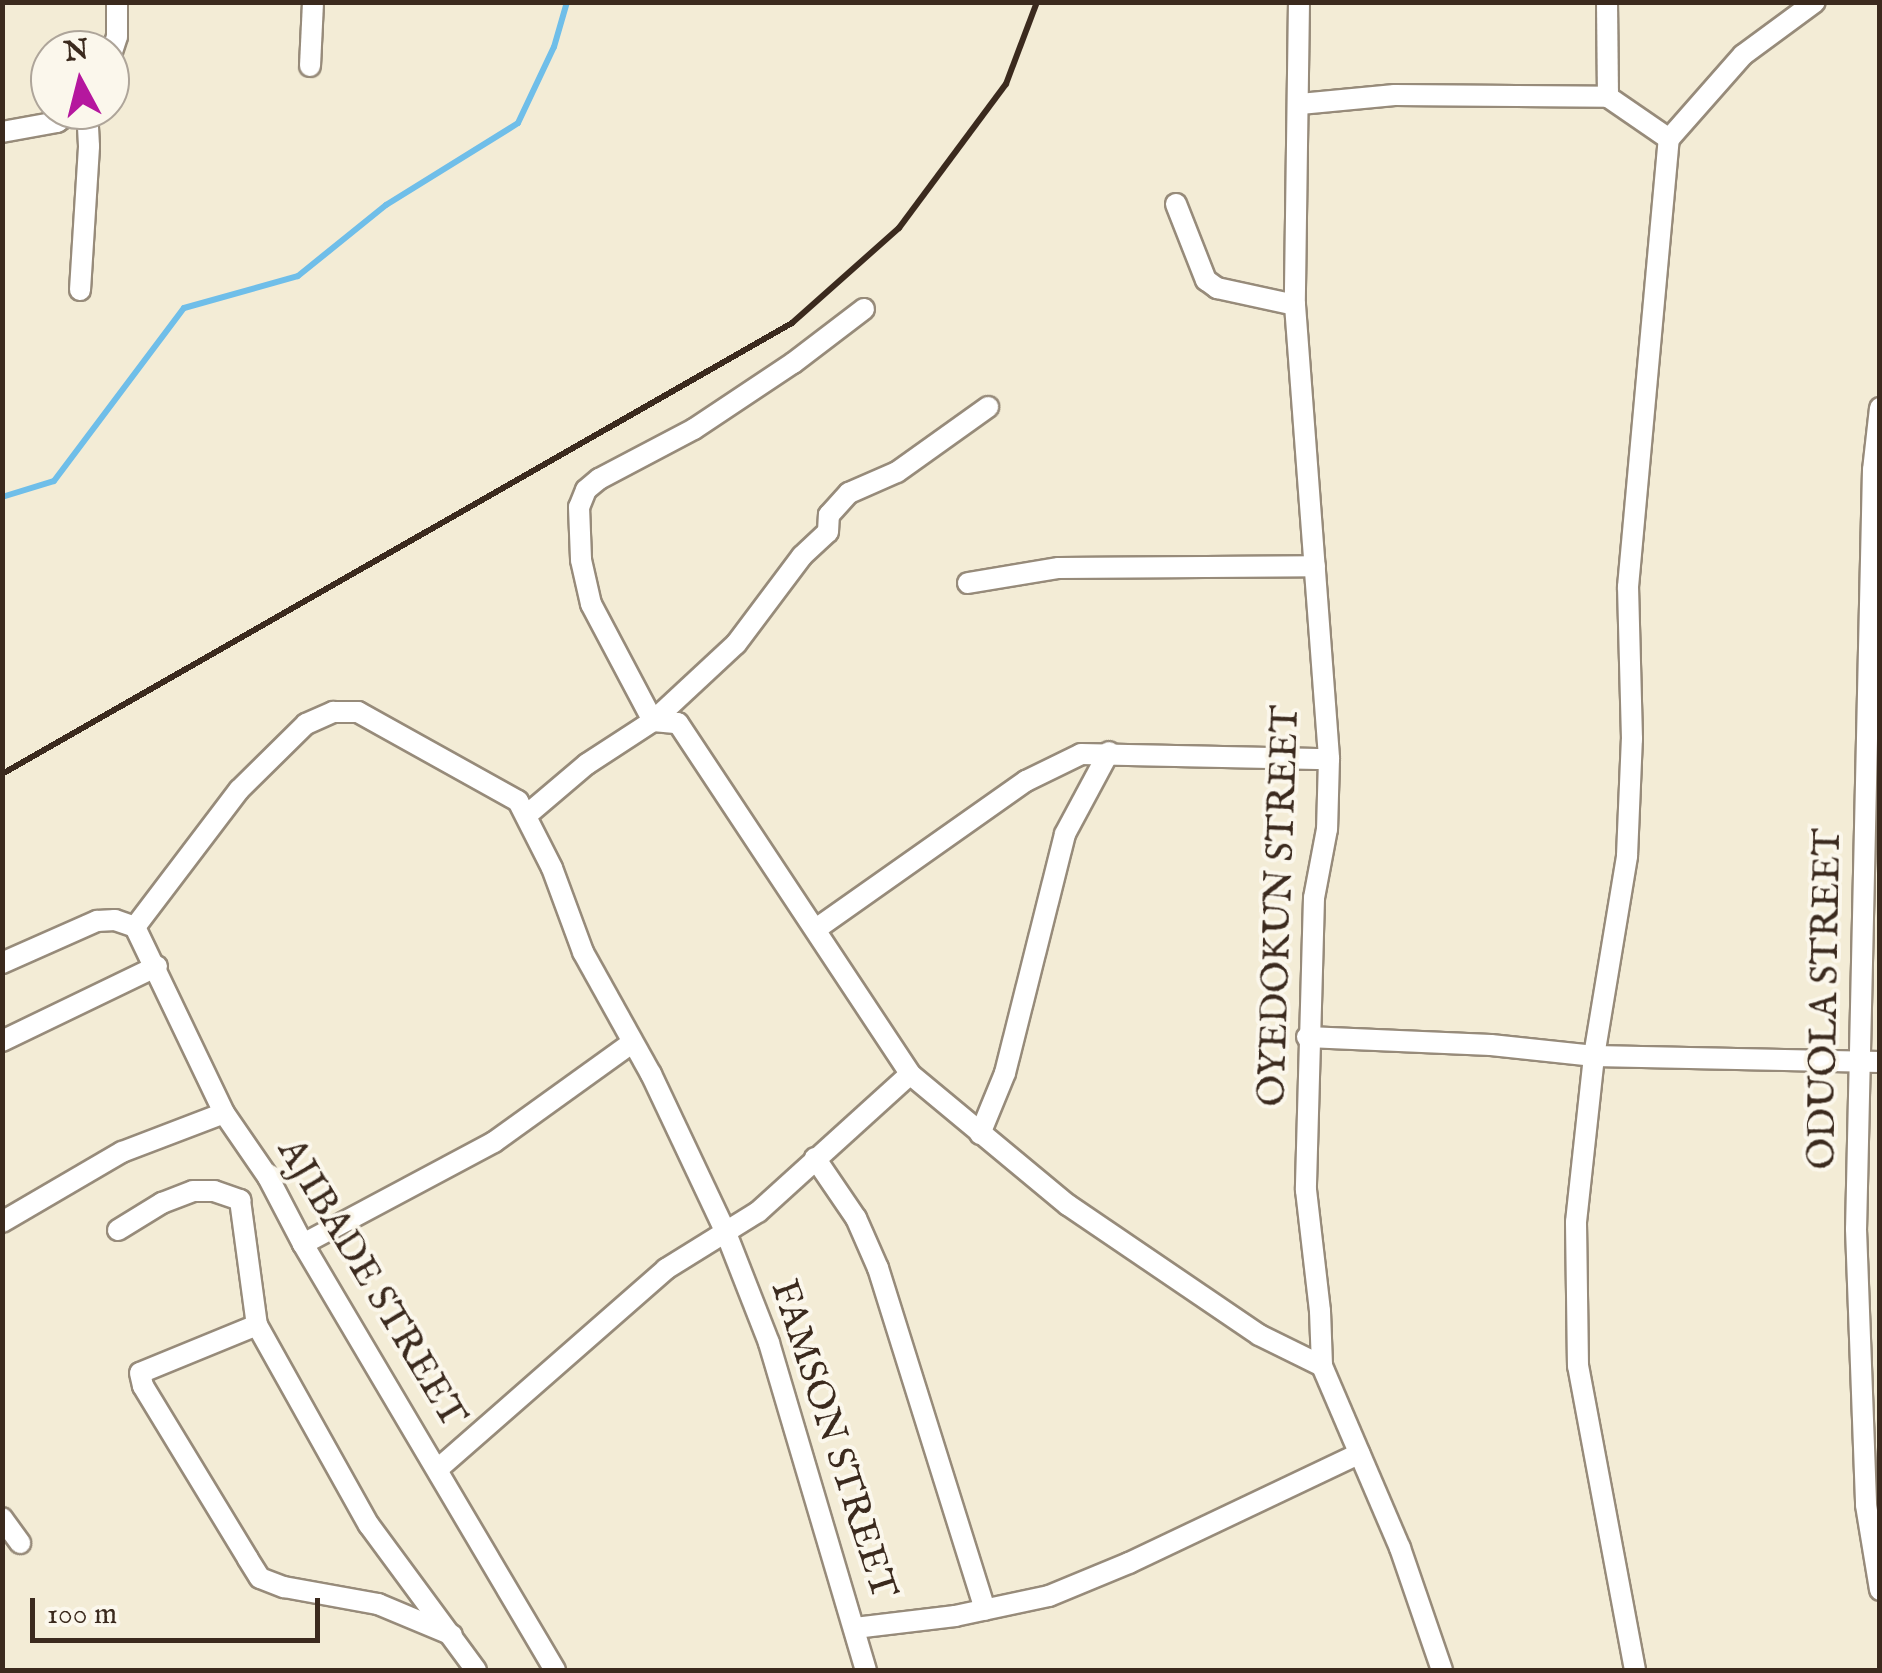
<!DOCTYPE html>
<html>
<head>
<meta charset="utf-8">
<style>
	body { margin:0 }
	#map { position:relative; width:1882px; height:1673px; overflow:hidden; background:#f3ecd6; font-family:"IM FELL English",serif }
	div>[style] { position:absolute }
	.stream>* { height:6px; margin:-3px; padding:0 3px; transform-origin:3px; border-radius:3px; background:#6fbee9 }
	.roads { filter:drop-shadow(2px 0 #978b7a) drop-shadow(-2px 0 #978b7a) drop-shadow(0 2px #978b7a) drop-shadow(0 -2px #978b7a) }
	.minor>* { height:20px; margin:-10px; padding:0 10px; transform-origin:10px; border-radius:10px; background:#fff }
	.rail>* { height:6px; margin:-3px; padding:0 3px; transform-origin:3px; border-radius:3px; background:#3b2a1e }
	span { translate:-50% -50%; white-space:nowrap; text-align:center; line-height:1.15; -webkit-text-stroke:8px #fbf7ec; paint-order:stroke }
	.street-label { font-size:38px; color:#3b2a1e }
	.frame { position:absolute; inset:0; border:5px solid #3b2a1e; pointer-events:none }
	.north { position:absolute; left:30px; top:30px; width:100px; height:100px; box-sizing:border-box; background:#fbf7ec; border:2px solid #aea59a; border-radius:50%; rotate:353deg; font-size:28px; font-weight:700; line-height:40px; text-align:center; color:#3b2a1e }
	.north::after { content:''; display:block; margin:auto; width:35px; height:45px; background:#b5179e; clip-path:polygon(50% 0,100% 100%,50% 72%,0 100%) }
	.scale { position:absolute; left:30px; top:1598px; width:290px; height:45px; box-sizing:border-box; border:5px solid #3b2a1e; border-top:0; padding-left:12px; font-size:30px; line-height:35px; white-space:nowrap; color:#3b2a1e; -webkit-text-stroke:8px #fbf7ec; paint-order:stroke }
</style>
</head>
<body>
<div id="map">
	<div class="stream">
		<i style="left:2px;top:497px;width:54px;rotate:-17.1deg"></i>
		<i style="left:54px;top:481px;width:216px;rotate:-53.1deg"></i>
		<i style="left:184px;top:308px;width:118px;rotate:-15.7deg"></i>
		<i style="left:298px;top:276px;width:113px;rotate:-38.9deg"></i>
		<i style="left:386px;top:205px;width:155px;rotate:-31.8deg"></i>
		<i style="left:518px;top:123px;width:84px;rotate:-64.7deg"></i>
		<i style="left:554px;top:47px;width:47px;rotate:-73.9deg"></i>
	</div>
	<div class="roads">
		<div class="minor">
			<i style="left:1299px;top:2px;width:303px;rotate:90.8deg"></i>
			<i style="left:1295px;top:305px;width:455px;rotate:85.7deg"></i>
			<i style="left:1329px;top:759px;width:70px;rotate:91.6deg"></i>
			<i style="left:1327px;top:829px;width:70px;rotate:100.7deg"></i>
			<i style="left:1314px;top:898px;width:292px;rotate:91.6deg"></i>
			<i style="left:1306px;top:1190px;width:122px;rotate:83.4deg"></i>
			<i style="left:1320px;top:1311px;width:55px;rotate:87.9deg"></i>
			<i style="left:1322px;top:1366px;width:198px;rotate:66.8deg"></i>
			<i style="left:1400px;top:1548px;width:129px;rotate:71deg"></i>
			<i style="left:1607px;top:2px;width:95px;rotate:89.4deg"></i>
			<i style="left:110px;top:58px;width:23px;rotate:-72deg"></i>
			<i style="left:117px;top:36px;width:34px;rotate:-90deg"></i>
			<i style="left:310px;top:66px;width:64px;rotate:-87.3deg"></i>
			<i style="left:1300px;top:104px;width:95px;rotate:-5.4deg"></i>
			<i style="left:1395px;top:95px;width:213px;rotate:0.5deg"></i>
			<i style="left:1608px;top:97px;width:74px;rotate:34.5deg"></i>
			<i style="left:2px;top:132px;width:56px;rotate:-10.3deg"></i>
			<i style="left:57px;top:122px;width:22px;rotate:-34deg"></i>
			<i style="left:1176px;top:204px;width:82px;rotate:68.5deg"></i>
			<i style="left:1206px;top:280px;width:14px;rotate:36deg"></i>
			<i style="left:1217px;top:288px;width:80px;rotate:12.3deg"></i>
			<i style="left:80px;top:290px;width:144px;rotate:-86.4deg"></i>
			<i style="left:89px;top:146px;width:36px;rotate:-93deg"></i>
			<i style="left:864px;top:309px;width:89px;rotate:142.7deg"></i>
			<i style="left:793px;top:363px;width:119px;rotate:146.3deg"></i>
			<i style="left:694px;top:429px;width:107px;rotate:152.2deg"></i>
			<i style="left:599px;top:479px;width:17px;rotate:140deg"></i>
			<i style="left:586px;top:490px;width:18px;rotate:112deg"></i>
			<i style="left:579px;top:507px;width:53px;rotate:87.8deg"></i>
			<i style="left:581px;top:560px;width:45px;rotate:77.2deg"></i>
			<i style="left:591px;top:604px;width:132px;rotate:62.1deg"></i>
			<i style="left:653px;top:721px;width:25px;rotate:5deg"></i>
			<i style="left:678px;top:723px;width:421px;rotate:56.5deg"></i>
			<i style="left:910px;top:1074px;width:205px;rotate:39.7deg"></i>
			<i style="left:1068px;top:1205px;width:231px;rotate:34.2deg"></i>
			<i style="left:1259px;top:1335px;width:70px;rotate:26.2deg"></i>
			<i style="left:1880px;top:408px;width:62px;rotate:96.4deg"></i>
			<i style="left:1873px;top:470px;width:759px;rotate:91.28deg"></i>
			<i style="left:1856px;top:1229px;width:276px;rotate:87.9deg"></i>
			<i style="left:1866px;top:1505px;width:86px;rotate:80.6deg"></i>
			<i style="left:968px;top:583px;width:92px;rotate:-9.4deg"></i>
			<i style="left:1059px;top:568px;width:256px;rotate:-0.4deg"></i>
			<i style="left:528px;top:814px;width:77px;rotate:-40.3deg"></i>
			<i style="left:587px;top:764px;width:79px;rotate:-33.1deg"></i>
			<i style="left:653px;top:721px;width:113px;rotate:-42.9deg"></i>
			<i style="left:736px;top:644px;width:110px;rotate:-53.1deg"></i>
			<i style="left:802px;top:556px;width:35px;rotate:-43deg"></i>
			<i style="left:828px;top:532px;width:17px;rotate:-87deg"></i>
			<i style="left:829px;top:515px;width:30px;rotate:-48deg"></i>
			<i style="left:849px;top:493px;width:52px;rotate:-23.6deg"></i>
			<i style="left:897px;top:472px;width:112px;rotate:-35.5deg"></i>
			<i style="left:135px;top:927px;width:172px;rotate:-52.8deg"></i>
			<i style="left:239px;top:790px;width:94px;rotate:-44.6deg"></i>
			<i style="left:306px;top:724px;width:30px;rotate:-24deg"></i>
			<i style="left:333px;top:712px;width:25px"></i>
			<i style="left:358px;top:712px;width:183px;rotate:29.1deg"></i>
			<i style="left:518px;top:801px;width:75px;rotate:63.1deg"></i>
			<i style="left:552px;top:868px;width:90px;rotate:69.7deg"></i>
			<i style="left:583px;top:952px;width:140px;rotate:60.9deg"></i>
			<i style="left:651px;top:1074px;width:176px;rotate:64.7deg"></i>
			<i style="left:726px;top:1233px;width:118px;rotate:68.6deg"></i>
			<i style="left:769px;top:1343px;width:341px;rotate:73.5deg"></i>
			<i style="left:135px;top:927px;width:206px;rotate:64.4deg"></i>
			<i style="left:224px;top:1113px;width:78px;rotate:55.5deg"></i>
			<i style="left:268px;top:1177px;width:76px;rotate:62.4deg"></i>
			<i style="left:303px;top:1244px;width:495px;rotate:59.4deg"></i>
			<i style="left:816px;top:929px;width:257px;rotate:-35.2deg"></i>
			<i style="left:1026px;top:781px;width:61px;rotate:-26.1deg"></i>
			<i style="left:1081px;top:754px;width:248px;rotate:1.2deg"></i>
			<i style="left:2px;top:963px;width:104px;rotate:-23.9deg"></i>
			<i style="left:97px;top:921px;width:18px;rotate:-3deg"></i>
			<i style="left:115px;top:920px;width:21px;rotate:19deg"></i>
			<i style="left:1307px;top:1037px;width:184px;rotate:2.5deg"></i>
			<i style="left:1491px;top:1045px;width:104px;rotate:6.1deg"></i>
			<i style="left:1594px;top:1056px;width:286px;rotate:1.2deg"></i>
			<i style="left:2px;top:1041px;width:172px;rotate:-25.8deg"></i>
			<i style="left:980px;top:1134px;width:66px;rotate:-67.7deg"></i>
			<i style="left:1005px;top:1073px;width:246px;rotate:-75.9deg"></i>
			<i style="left:1065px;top:834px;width:93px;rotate:-61.8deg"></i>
			<i style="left:815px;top:1158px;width:73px;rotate:55.7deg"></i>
			<i style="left:856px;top:1218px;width:55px;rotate:66.3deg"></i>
			<i style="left:878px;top:1268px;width:358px;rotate:72.6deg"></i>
			<i style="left:240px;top:1200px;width:126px;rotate:82.3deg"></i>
			<i style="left:257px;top:1325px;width:229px;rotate:60.8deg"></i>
			<i style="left:369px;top:1525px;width:180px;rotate:53.6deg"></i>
			<i style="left:2px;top:1222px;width:139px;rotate:-30.3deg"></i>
			<i style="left:122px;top:1152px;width:109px;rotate:-20.9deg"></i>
			<i style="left:118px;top:1230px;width:52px;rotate:-31.5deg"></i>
			<i style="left:162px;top:1203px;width:33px;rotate:-21deg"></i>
			<i style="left:193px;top:1191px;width:21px"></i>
			<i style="left:214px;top:1191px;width:28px;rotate:19deg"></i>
			<i style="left:303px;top:1244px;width:217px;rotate:-28.1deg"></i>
			<i style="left:494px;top:1142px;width:170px;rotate:-35.7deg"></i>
			<i style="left:257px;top:1325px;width:126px;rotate:157.7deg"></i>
			<i style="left:140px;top:1373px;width:13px;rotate:77deg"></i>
			<i style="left:143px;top:1386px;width:202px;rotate:58.7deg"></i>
			<i style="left:248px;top:1559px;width:22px;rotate:58deg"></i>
			<i style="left:260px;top:1578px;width:26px;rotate:21deg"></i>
			<i style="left:284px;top:1587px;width:96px;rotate:10.3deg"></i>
			<i style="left:378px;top:1604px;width:80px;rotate:22.7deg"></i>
			<i style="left:439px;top:1468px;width:302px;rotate:-41.2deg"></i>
			<i style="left:666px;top:1269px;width:108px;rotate:-31.8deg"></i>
			<i style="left:758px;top:1212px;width:205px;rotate:-42.2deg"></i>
			<i style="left:2px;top:1518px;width:31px;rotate:54deg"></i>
			<i style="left:855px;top:1628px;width:101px;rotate:-6.8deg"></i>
			<i style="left:955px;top:1616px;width:96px;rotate:-12deg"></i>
			<i style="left:1049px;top:1596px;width:87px;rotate:-22.4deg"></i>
			<i style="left:1129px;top:1563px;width:255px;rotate:-25.4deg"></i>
			<i style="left:1635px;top:1670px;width:309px;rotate:-100.6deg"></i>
			<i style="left:1578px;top:1366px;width:144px;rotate:-90.8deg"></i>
			<i style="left:1576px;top:1222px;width:167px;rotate:-83.8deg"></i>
			<i style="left:1594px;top:1056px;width:203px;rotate:-80.6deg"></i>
			<i style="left:1627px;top:856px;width:117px;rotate:-87.6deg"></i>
			<i style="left:1632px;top:739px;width:152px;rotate:-91.5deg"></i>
			<i style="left:1628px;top:587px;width:450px;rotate:-84.8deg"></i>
			<i style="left:1669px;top:139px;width:112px;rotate:-48.6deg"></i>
			<i style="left:1743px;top:55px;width:89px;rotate:-36.4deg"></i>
		</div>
	</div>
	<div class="rail">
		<i style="left:2px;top:774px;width:910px;rotate:-29.72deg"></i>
		<i style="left:792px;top:323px;width:143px;rotate:-41.6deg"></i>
		<i style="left:899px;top:228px;width:179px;rotate:-53.4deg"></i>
		<i style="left:1006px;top:84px;width:88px;rotate:-69.3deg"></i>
	</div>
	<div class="street-label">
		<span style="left:1281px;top:906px;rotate:-88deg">OYEDOKUN STREET</span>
		<span style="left:1827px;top:999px;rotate:-89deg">ODUOLA STREET</span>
		<span style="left:370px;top:1284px;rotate:59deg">AJIBADE STREET</span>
		<span style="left:832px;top:1440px;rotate:72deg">FAMSON STREET</span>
	</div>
	<div class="frame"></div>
	<div class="north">N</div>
	<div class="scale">100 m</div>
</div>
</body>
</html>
